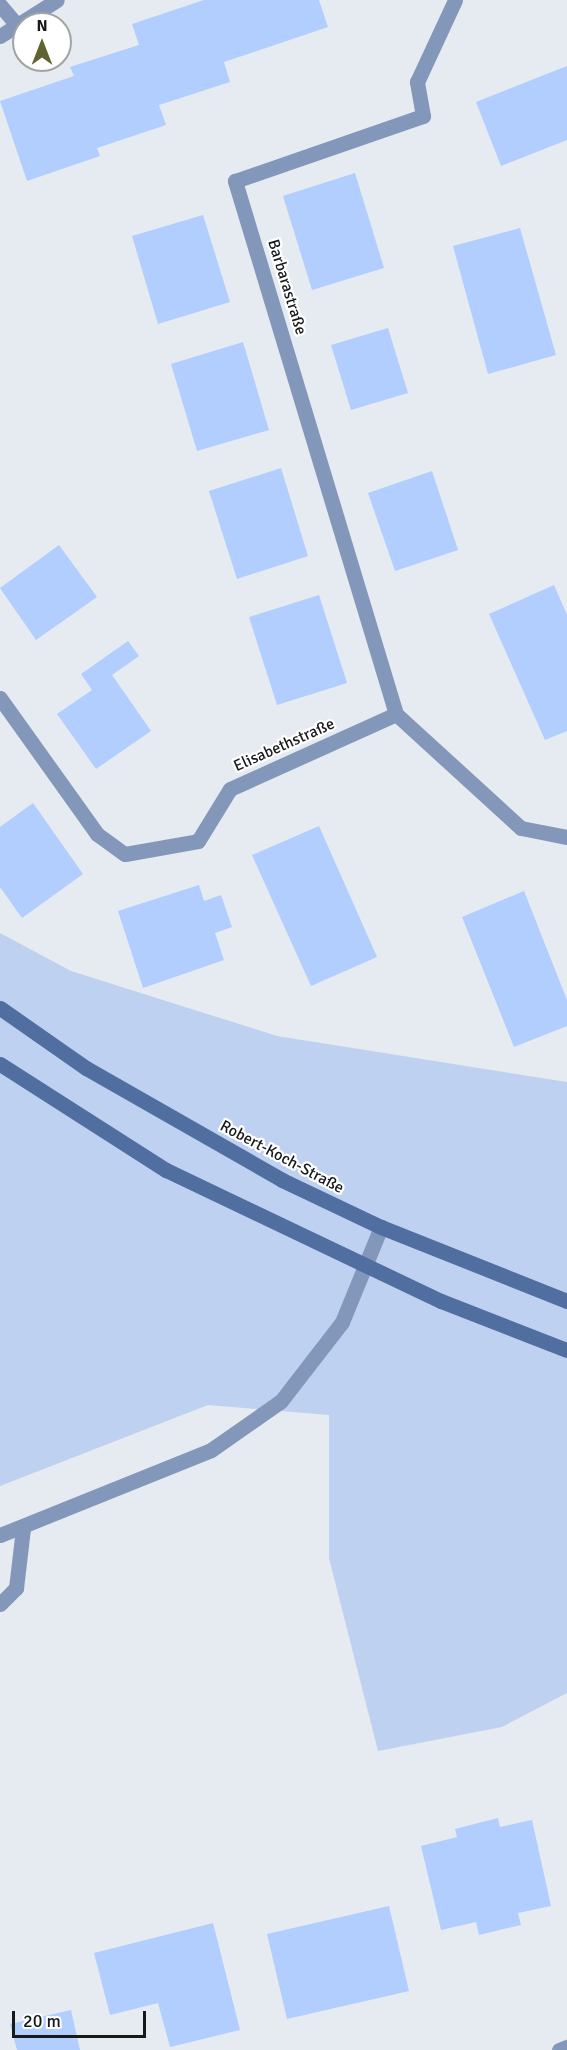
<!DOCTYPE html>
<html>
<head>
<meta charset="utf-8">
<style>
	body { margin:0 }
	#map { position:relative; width:567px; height:2050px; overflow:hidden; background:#e6eaf1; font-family:Signika,sans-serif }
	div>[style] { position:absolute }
	.green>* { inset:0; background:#bed1f0 }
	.building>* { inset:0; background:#b1cefe }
	.lane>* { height:15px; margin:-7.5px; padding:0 7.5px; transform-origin:7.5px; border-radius:7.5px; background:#8297b9 }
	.street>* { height:15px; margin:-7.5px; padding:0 7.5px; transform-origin:7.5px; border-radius:7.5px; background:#8297b9 }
	.secondary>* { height:15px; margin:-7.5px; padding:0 7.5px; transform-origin:7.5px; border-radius:7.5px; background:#506e9f }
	span { translate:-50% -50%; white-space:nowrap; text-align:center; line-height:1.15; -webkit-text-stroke:4.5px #fff; paint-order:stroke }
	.street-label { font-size:16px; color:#16181a }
	.north { position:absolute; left:12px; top:12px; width:60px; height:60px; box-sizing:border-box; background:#fff; border:2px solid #a2a3a3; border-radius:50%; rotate:0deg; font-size:16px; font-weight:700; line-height:24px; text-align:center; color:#16181a }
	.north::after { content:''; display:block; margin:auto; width:21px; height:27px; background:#60622f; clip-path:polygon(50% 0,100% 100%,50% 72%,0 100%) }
	.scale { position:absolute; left:12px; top:2011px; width:134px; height:27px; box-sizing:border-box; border:3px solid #16181a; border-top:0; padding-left:8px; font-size:18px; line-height:21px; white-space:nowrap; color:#16181a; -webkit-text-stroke:4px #fff; paint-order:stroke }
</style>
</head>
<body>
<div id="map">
	<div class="green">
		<i style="clip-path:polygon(0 933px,71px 971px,277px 1036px,567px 1082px,567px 1693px,502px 1727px,378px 1751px,329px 1558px,329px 1415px,208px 1405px,0 1486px)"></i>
	</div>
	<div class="building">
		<i style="clip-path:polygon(204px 0,319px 0,328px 27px,224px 62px,230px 82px,159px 105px,166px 125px,97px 148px,100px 156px,27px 181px,0 101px,74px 76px,70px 67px,139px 45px,132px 24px)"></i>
		<i style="clip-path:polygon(567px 66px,567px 140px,501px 166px,476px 102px)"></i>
		<i style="clip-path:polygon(355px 173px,384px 268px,312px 290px,283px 196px)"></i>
		<i style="clip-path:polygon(203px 215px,230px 302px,158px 324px,132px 236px)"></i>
		<i style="clip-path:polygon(520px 228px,556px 355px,488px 374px,453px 246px)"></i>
		<i style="clip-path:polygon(388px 328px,408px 393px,351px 410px,331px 345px)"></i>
		<i style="clip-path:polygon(243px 342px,269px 430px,197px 451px,171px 364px)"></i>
		<i style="clip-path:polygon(281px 468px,308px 556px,237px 579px,209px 491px)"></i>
		<i style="clip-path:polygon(432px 471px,458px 550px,395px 571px,368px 493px)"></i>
		<i style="clip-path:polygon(59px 545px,97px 597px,36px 640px,0 588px)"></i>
		<i style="clip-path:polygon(554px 585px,567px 615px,567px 731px,545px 740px,489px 614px)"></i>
		<i style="clip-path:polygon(319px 595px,347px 683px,277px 705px,249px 617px)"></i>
		<i style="clip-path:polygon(128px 641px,139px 656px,112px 675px,151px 731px,96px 769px,57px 714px,92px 690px,81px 674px)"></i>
		<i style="clip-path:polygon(33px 803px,83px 874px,22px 918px,0 887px,0 827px)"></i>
		<i style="clip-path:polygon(319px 826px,377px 957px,311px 986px,252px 855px)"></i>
		<i style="clip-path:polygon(199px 885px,204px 901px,221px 895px,232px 927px,215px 933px,224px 960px,143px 988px,118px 911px)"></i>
		<i style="clip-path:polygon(524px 891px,567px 1000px,567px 1026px,514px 1047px,462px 917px)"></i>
		<i style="clip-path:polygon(498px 1818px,500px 1827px,532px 1820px,551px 1906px,518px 1913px,521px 1925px,479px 1935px,476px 1922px,441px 1930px,421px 1846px,457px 1837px,455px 1829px)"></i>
		<i style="clip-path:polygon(389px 1906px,409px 1991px,287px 2019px,267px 1934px)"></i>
		<i style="clip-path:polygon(213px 1923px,240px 2030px,170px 2047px,158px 2003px,110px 2015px,94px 1953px)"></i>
		<i style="clip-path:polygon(71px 2010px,80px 2050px,17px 2050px,10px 2024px)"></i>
	</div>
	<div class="lane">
		<i style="left:0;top:5px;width:26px;rotate:50deg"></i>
		<i style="left:0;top:1535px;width:227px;rotate:-21.9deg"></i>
		<i style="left:211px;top:1450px;width:85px;rotate:-35deg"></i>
		<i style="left:281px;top:1401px;width:100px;rotate:-52.3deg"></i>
		<i style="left:342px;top:1322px;width:103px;rotate:-67.7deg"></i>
		<i style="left:0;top:1604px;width:23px;rotate:-45deg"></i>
		<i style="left:16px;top:1588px;width:60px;rotate:-83.3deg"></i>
	</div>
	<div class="street">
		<i style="left:0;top:36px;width:67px;rotate:-32.3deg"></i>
		<i style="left:0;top:698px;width:167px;rotate:54.5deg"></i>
		<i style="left:97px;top:834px;width:34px;rotate:36deg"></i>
		<i style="left:125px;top:854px;width:74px;rotate:-10.1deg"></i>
		<i style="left:198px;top:841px;width:61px;rotate:-58.4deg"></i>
		<i style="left:230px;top:789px;width:182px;rotate:-24.3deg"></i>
		<i style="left:396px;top:714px;width:557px;rotate:-106.81deg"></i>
		<i style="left:235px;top:181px;width:199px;rotate:-19.1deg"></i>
		<i style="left:423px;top:116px;width:35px;rotate:-100deg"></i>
		<i style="left:417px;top:82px;width:90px;rotate:-65.1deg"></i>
		<i style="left:396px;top:714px;width:169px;rotate:42.4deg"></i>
		<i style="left:521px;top:828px;width:47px;rotate:11.1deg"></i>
		<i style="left:559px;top:2050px;width:9px;rotate:-21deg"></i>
	</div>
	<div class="secondary">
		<i style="left:0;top:1008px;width:105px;rotate:34.9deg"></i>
		<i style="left:86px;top:1068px;width:226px;rotate:29.7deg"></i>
		<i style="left:282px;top:1180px;width:110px;rotate:25.4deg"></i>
		<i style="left:381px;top:1227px;width:200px;rotate:21.7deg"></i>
		<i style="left:0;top:1064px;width:197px;rotate:32.6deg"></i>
		<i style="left:166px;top:1170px;width:305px;rotate:25.5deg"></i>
		<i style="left:441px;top:1301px;width:135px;rotate:21.3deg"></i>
	</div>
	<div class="street-label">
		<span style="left:287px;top:287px;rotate:73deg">Barbarastraße</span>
		<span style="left:284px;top:745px;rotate:-24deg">Elisabethstraße</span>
		<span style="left:282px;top:1157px;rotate:28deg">Robert-Koch-Straße</span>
	</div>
	<div class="north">N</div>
	<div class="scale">20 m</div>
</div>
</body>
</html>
